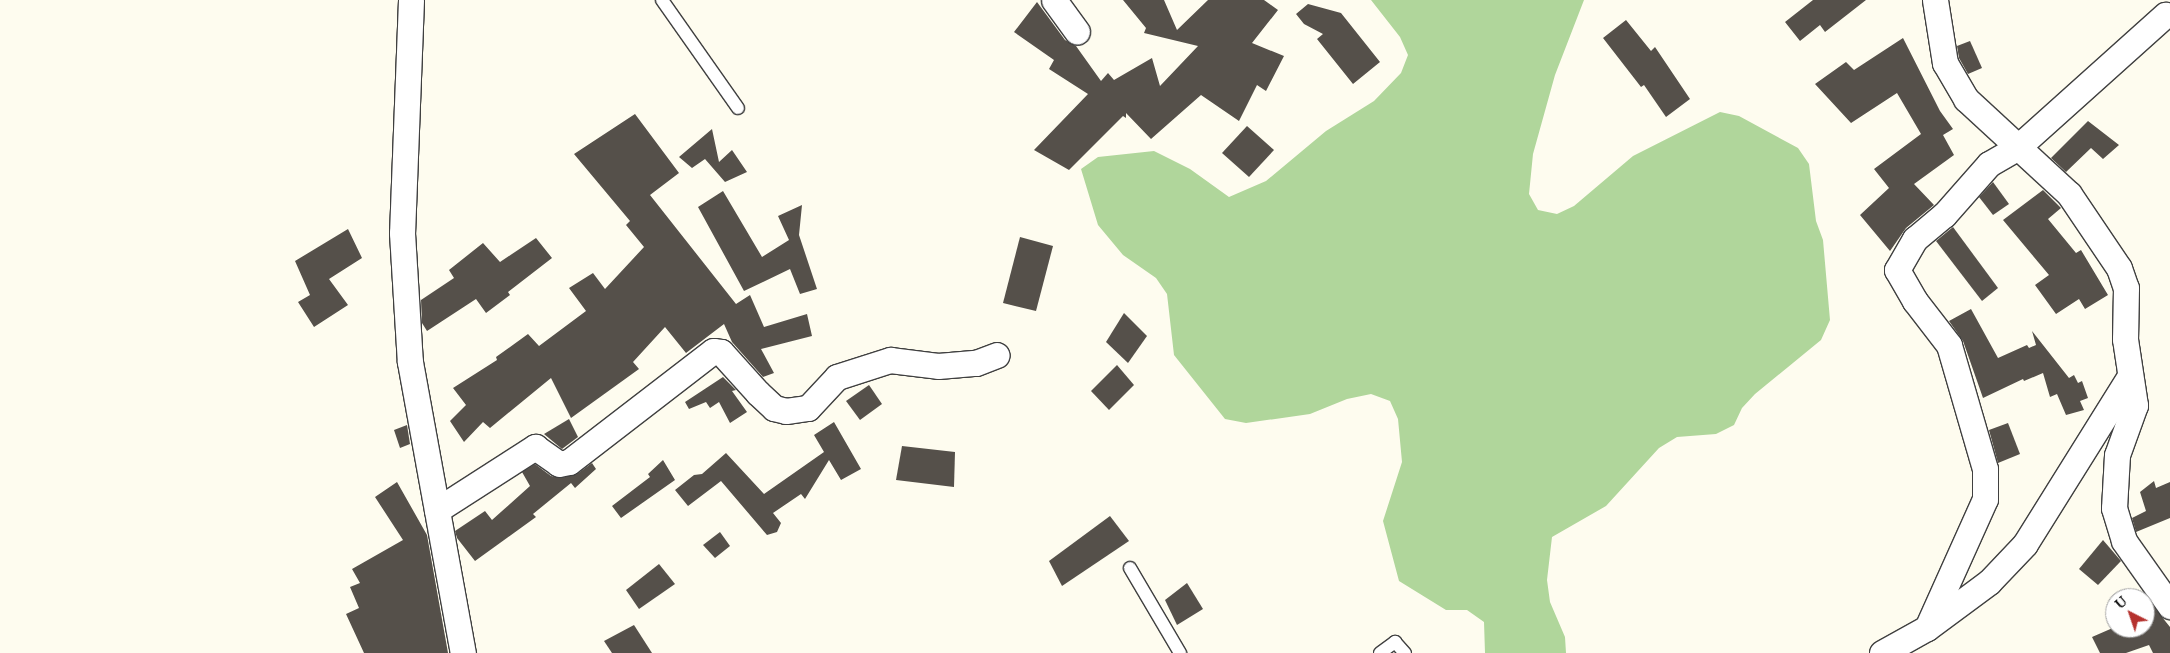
<!DOCTYPE html>
<html>
<head>
<meta charset="utf-8">
<style>
	body { margin:0 }
	#map { position:relative; width:2170px; height:653px; overflow:hidden; background:#fefcef; font-family:Lora,serif }
	div>[style] { position:absolute }
	.forest>* { inset:0; background:#b0d69b }
	.building>* { inset:0; background:#55504a }
	.roads { filter:drop-shadow(1px 0 #404040) drop-shadow(-1px 0 #404040) drop-shadow(0 1px #404040) drop-shadow(0 -1px #404040) }
	.lane>* { height:12px; margin:-6px; padding:0 6px; transform-origin:6px; border-radius:6px; background:#fff }
	.street>* { height:25px; margin:-12.5px; padding:0 12.5px; transform-origin:12.5px; border-radius:12.5px; background:#fff }
	span { translate:-50% -50%; white-space:nowrap; text-align:center; line-height:1.15; -webkit-text-stroke:5px #fff; paint-order:stroke }
	.north { position:absolute; left:2105px; top:588px; width:50px; height:50px; box-sizing:border-box; background:#fff; border:1px solid #9e9e9e; border-radius:50%; rotate:319deg; font-size:14px; font-weight:700; line-height:20px; text-align:center; color:#0d0d0d }
	.north::after { content:''; display:block; margin:auto; width:18px; height:22px; background:#b5322e; clip-path:polygon(50% 0,100% 100%,50% 72%,0 100%) }
</style>
</head>
<body>
<div id="map">
	<div class="forest">
		<i style="clip-path:polygon(1371px 0,1584px 0,1555px 75px,1533px 154px,1529px 194px,1538px 210px,1557px 214px,1574px 206px,1633px 156px,1720px 112px,1739px 116px,1798px 148px,1809px 164px,1816px 221px,1823px 240px,1830px 320px,1821px 340px,1755px 394px,1742px 408px,1734px 425px,1716px 434px,1677px 437px,1659px 448px,1606px 506px,1552px 537px,1547px 580px,1550px 602px,1565px 637px,1566px 653px,1485px 653px,1484px 622px,1467px 610px,1446px 610px,1399px 581px,1383px 521px,1402px 462px,1398px 419px,1390px 401px,1371px 394px,1347px 399px,1310px 414px,1246px 423px,1225px 419px,1174px 355px,1167px 294px,1156px 278px,1123px 255px,1098px 225px,1081px 169px,1098px 157px,1154px 151px,1190px 169px,1229px 197px,1266px 181px,1326px 131px,1374px 101px,1401px 73px,1408px 55px,1400px 37px)"></i>
	</div>
	<div class="building">
		<i style="clip-path:polygon(1123px 0,1164px 0,1177px 30px,1208px 0,1264px 0,1278px 10px,1252px 43px,1284px 56px,1266px 91px,1257px 85px,1239px 121px,1201px 95px,1151px 139px,1126px 113px,1126px 118px,1123px 116px,1069px 170px,1034px 150px,1088px 94px,1049px 69px,1054px 60px,1014px 32px,1037px 2px,1065px 40px,1076px 46px,1101px 81px,1108px 73px,1114px 80px,1152px 58px,1160px 86px,1198px 46px,1144px 33px,1146px 28px)"></i>
		<i style="clip-path:polygon(1813px 0,1866px 0,1825px 32px,1820px 25px,1800px 41px,1785px 22px)"></i>
		<i style="clip-path:polygon(1308px 4px,1341px 13px,1380px 62px,1353px 84px,1317px 39px,1323px 34px,1304px 24px,1296px 14px)"></i>
		<i style="clip-path:polygon(1626px 20px,1651px 51px,1655px 47px,1690px 99px,1666px 117px,1644px 85px,1641px 87px,1603px 38px)"></i>
		<i style="clip-path:polygon(1903px 38px,1940px 111px,1953px 129px,1943px 135px,1954px 155px,1914px 184px,1934px 205px,1906px 228px,1890px 251px,1860px 215px,1889px 188px,1874px 169px,1921px 134px,1897px 93px,1851px 123px,1815px 84px,1846px 62px,1854px 70px)"></i>
		<i style="clip-path:polygon(1970px 41px,1982px 68px,1968px 74px,1959px 58px,1957px 46px)"></i>
		<i style="clip-path:polygon(635px 114px,679px 173px,650px 195px,736px 304px,750px 295px,764px 327px,807px 314px,812px 336px,761px 349px,774px 373px,763px 377px,732px 342px,724px 324px,686px 353px,665px 327px,633px 362px,639px 369px,571px 418px,551px 378px,490px 428px,483px 422px,464px 442px,450px 421px,466px 405px,453px 388px,497px 360px,496px 357px,528px 334px,539px 346px,586px 311px,569px 288px,593px 273px,605px 289px,644px 247px,626px 225px,630px 221px,574px 154px)"></i>
		<i style="clip-path:polygon(2088px 121px,2119px 145px,2103px 159px,2091px 148px,2066px 172px,2051px 158px)"></i>
		<i style="clip-path:polygon(1247px 126px,1274px 150px,1249px 177px,1222px 153px)"></i>
		<i style="clip-path:polygon(712px 129px,719px 162px,732px 150px,747px 172px,725px 182px,705px 159px,692px 168px,679px 157px)"></i>
		<i style="clip-path:polygon(1993px 182px,2009px 204px,1993px 215px,1979px 197px)"></i>
		<i style="clip-path:polygon(2043px 190px,2061px 208px,2048px 219px,2076px 253px,2081px 250px,2108px 295px,2085px 309px,2079px 299px,2056px 314px,2035px 285px,2049px 275px,2003px 220px)"></i>
		<i style="clip-path:polygon(723px 191px,762px 257px,789px 240px,778px 216px,802px 205px,799px 235px,817px 289px,800px 294px,790px 269px,744px 291px,698px 207px)"></i>
		<i style="clip-path:polygon(1953px 227px,1998px 288px,1982px 301px,1936px 241px)"></i>
		<i style="clip-path:polygon(348px 229px,362px 258px,329px 279px,348px 305px,314px 327px,298px 302px,310px 295px,295px 261px)"></i>
		<i style="clip-path:polygon(1020px 237px,1053px 246px,1036px 311px,1003px 303px)"></i>
		<i style="clip-path:polygon(536px 238px,552px 258px,508px 292px,510px 295px,486px 313px,476px 299px,427px 331px,422px 323px,421px 300px,454px 278px,449px 270px,483px 243px,500px 262px)"></i>
		<i style="clip-path:polygon(1971px 309px,1998px 358px,2027px 345px,2029px 348px,2036px 345px,2032px 331px,2069px 378px,2074px 375px,2078px 383px,2082px 381px,2088px 398px,2080px 401px,2084px 410px,2066px 415px,2057px 394px,2050px 397px,2043px 373px,2024px 381px,2023px 379px,1983px 398px,1963px 341px,1949px 321px)"></i>
		<i style="clip-path:polygon(1124px 313px,1147px 336px,1128px 363px,1106px 342px)"></i>
		<i style="clip-path:polygon(1117px 365px,1134px 385px,1109px 410px,1091px 391px)"></i>
		<i style="clip-path:polygon(723px 377px,736px 390px,732px 391px,747px 412px,730px 423px,719px 402px,710px 408px,706px 402px,689px 409px,685px 402px)"></i>
		<i style="clip-path:polygon(869px 385px,882px 404px,860px 420px,846px 401px)"></i>
		<i style="clip-path:polygon(569px 419px,578px 437px,562px 449px,544px 434px)"></i>
		<i style="clip-path:polygon(834px 422px,861px 469px,841px 480px,829px 460px,805px 499px,801px 494px,773px 513px,781px 523px,777px 532px,767px 535px,721px 481px,688px 506px,675px 490px,694px 475px,702px 474px,726px 453px,764px 494px,824px 452px,814px 435px)"></i>
		<i style="clip-path:polygon(2008px 423px,2020px 454px,1998px 463px,1989px 430px)"></i>
		<i style="clip-path:polygon(407px 425px,410px 444px,400px 448px,394px 430px)"></i>
		<i style="clip-path:polygon(902px 446px,955px 452px,954px 487px,896px 480px)"></i>
		<i style="clip-path:polygon(663px 460px,675px 480px,621px 518px,612px 506px,650px 477px,648px 474px)"></i>
		<i style="clip-path:polygon(592px 463px,596px 469px,575px 488px,571px 483px,533px 514px,536px 517px,475px 561px,457px 538px,455px 531px,485px 511px,492px 520px,530px 486px,522px 472px,535px 464px,551px 476px,561px 478px,577px 474px)"></i>
		<i style="clip-path:polygon(2154px 481px,2156px 488px,2170px 482px,2170px 518px,2136px 532px,2132px 518px,2146px 511px,2140px 492px)"></i>
		<i style="clip-path:polygon(397px 482px,427px 535px,448px 653px,364px 653px,346px 614px,359px 608px,350px 587px,360px 583px,352px 569px,403px 540px,375px 497px)"></i>
		<i style="clip-path:polygon(1110px 516px,1129px 541px,1062px 586px,1049px 561px)"></i>
		<i style="clip-path:polygon(720px 532px,730px 546px,715px 558px,703px 545px)"></i>
		<i style="clip-path:polygon(2103px 540px,2121px 561px,2098px 585px,2079px 569px)"></i>
		<i style="clip-path:polygon(659px 564px,675px 584px,639px 609px,626px 590px)"></i>
		<i style="clip-path:polygon(1187px 583px,1203px 609px,1177px 625px,1165px 600px)"></i>
		<i style="clip-path:polygon(2145px 596px,2170px 627px,2170px 653px,2153px 653px,2149px 645px,2126px 653px,2100px 653px,2092px 637px,2115px 627px,2145px 628px)"></i>
		<i style="clip-path:polygon(634px 625px,652px 653px,612px 653px,604px 641px)"></i>
	</div>
	<div class="roads">
		<div class="lane">
			<i style="left:662px;top:0;width:132px;rotate:54.9deg"></i>
			<i style="left:1130px;top:568px;width:99px;rotate:59.5deg"></i>
			<i style="left:1380px;top:653px;width:19px;rotate:-36deg"></i>
			<i style="left:1395px;top:642px;width:15px;rotate:48deg"></i>
		</div>
		<div class="street">
			<i style="left:411px;top:0;width:233px;rotate:92.2deg"></i>
			<i style="left:402px;top:233px;width:129px;rotate:86.5deg"></i>
			<i style="left:410px;top:362px;width:296px;rotate:79.7deg"></i>
			<i style="left:1054px;top:0;width:39px;rotate:54deg"></i>
			<i style="left:1935px;top:0;width:64px;rotate:81deg"></i>
			<i style="left:1945px;top:63px;width:42px;rotate:59.7deg"></i>
			<i style="left:1966px;top:99px;width:140px;rotate:42.7deg"></i>
			<i style="left:2069px;top:194px;width:89px;rotate:56deg"></i>
			<i style="left:2119px;top:268px;width:21px;rotate:71deg"></i>
			<i style="left:2126px;top:288px;width:51px;rotate:91.1deg"></i>
			<i style="left:2125px;top:339px;width:67px;rotate:81.4deg"></i>
			<i style="left:2135px;top:405px;width:53px;rotate:109.8deg"></i>
			<i style="left:2117px;top:455px;width:53px;rotate:93.2deg"></i>
			<i style="left:2114px;top:508px;width:34px;rotate:73deg"></i>
			<i style="left:2124px;top:541px;width:80px;rotate:54.7deg"></i>
			<i style="left:437px;top:510px;width:117px;rotate:-32.7deg"></i>
			<i style="left:535px;top:447px;width:29px;rotate:35deg"></i>
			<i style="left:559px;top:464px;width:10px;rotate:-11deg"></i>
			<i style="left:569px;top:462px;width:182px;rotate:-37.6deg"></i>
			<i style="left:713px;top:351px;width:8px;rotate:7deg"></i>
			<i style="left:721px;top:352px;width:55px;rotate:47.9deg"></i>
			<i style="left:758px;top:393px;width:22px;rotate:43deg"></i>
			<i style="left:774px;top:408px;width:12px;rotate:14deg"></i>
			<i style="left:786px;top:411px;width:22px;rotate:-8deg"></i>
			<i style="left:808px;top:408px;width:42px;rotate:-46.9deg"></i>
			<i style="left:837px;top:377px;width:56px;rotate:-17.8deg"></i>
			<i style="left:890px;top:360px;width:48px;rotate:7.1deg"></i>
			<i style="left:938px;top:366px;width:38px;rotate:-5deg"></i>
			<i style="left:976px;top:363px;width:22px;rotate:-21deg"></i>
			<i style="left:1927px;top:628px;width:141px;rotate:-65.8deg"></i>
			<i style="left:1985px;top:499px;width:30px;rotate:-90deg"></i>
			<i style="left:1985px;top:469px;width:129px;rotate:-106.2deg"></i>
			<i style="left:1949px;top:345px;width:56px;rotate:-127.7deg"></i>
			<i style="left:1915px;top:301px;width:36px;rotate:-120deg"></i>
			<i style="left:1897px;top:270px;width:36px;rotate:-60deg"></i>
			<i style="left:1915px;top:239px;width:38px;rotate:-40deg"></i>
			<i style="left:1944px;top:215px;width:68px;rotate:-48.6deg"></i>
			<i style="left:1989px;top:164px;width:34px;rotate:-30deg"></i>
			<i style="left:2018px;top:147px;width:198px;rotate:-41.9deg"></i>
			<i style="left:1882px;top:653px;width:51px;rotate:-29.1deg"></i>
			<i style="left:1927px;top:628px;width:77px;rotate:-36.6deg"></i>
			<i style="left:1989px;top:582px;width:52px;rotate:-46.5deg"></i>
			<i style="left:2025px;top:544px;width:198px;rotate:-58deg"></i>
		</div>
	</div>
	<div class="north">U</div>
</div>
</body>
</html>
